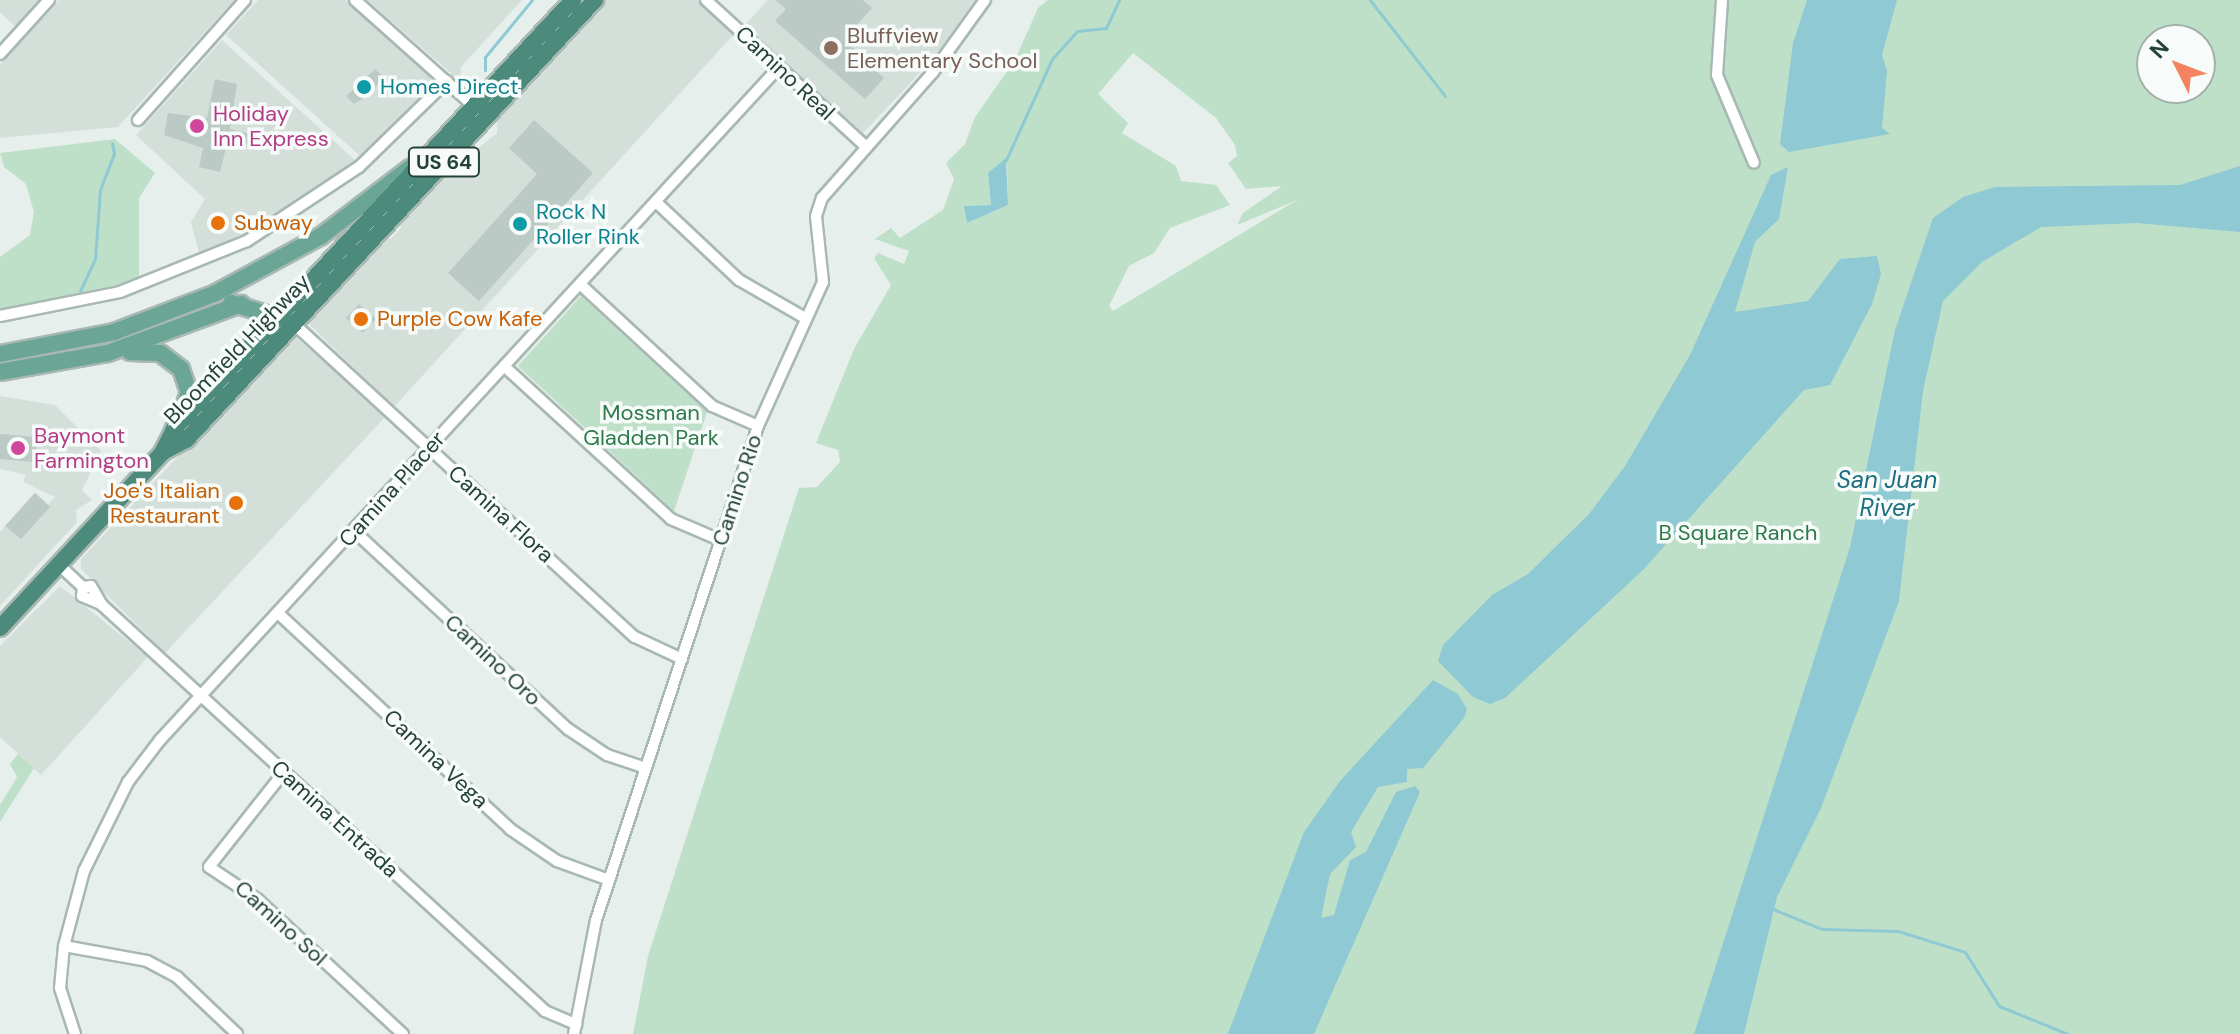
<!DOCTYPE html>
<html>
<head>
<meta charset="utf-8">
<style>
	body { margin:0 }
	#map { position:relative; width:2240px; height:1034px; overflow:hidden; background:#e6efeb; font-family:"DM Sans",sans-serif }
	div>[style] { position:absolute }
	.built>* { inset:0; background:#d4dfda }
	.green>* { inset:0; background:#bfe0c8 }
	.water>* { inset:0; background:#8ec9d4 }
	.stream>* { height:3px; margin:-1.5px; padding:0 1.5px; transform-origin:1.5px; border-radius:1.5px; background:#8ec9d4 }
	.building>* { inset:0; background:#bbcac4 }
	.roads { filter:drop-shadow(2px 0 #a8b8b2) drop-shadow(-2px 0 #a8b8b2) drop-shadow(0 2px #a8b8b2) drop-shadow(0 -2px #a8b8b2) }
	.minor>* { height:10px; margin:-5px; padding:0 5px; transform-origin:5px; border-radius:5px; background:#fff }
	.primary>* { height:16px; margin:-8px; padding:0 8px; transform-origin:8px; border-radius:8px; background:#6aa596 }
	.trunk>* { height:16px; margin:-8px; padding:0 8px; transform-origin:8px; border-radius:8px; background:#4c8a7c }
	.dots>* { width:22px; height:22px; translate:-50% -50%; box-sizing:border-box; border:4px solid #f7fbf9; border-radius:50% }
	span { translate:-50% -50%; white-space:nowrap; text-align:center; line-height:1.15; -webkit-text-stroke:7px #f7fbf9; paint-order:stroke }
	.shield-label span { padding:2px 6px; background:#f7fbf9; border:2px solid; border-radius:6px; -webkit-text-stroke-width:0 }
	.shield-label { font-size:20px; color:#24423a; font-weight:700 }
	.education-label { font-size:22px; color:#785e54 }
	.left { translate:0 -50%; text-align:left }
	.street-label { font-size:22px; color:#24423a }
	.culture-label { font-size:22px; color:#0d838f }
	.hotel-label { font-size:22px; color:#b23c85 }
	.food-label { font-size:22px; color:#c56008 }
	.right { translate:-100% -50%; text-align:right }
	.park-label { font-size:22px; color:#2d7a4b }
	.water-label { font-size:24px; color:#1c6f80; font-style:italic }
	.north { position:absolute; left:2136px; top:24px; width:80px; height:80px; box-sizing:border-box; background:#f7fbf9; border:2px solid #a3b1ad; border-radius:50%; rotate:312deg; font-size:22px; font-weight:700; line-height:32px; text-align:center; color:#24423a }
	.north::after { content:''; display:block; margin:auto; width:28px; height:36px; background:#f4845f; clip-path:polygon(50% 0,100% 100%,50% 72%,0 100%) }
</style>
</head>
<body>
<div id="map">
	<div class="built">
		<i style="clip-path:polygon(0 0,39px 0,15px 26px,0 12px)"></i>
		<i style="clip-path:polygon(60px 0,234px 0,118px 127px,0 138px,0 65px)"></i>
		<i style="clip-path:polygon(258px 0,345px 0,431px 76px,433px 88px,361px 157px,226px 35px)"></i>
		<i style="clip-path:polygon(367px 0,522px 0,461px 67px,460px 81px)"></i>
		<i style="clip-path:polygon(603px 0,697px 0,734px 34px,394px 407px,306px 321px,383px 237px,391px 239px,401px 228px,399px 220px,430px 188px,497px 133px,497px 117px)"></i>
		<i style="clip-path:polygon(768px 0,975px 0,932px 60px,863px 133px,744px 26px)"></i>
		<i style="clip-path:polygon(222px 40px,356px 161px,266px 222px,200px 256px,191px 222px,205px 199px,136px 135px)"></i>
		<i style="clip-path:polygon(293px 335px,386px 416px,165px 653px,81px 569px,81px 559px)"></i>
		<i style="clip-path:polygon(0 396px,55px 405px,101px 451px,82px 490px,92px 500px,76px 510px,77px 522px,0 606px,0 532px,35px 492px,48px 504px,55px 497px,23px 482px,26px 475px,0 469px)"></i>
		<i style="clip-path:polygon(60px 586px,148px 657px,41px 775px,0 737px,0 646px)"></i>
	</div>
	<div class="green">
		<i style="clip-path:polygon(evenodd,1048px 0,2240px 0,2240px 1034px,633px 1034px,648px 956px,799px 488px,817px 487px,840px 462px,838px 450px,816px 443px,854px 349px,891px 285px,874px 258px,878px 253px,904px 264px,909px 251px,875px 239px,891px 228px,900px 238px,943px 210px,954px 179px,946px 163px,965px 144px,975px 117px,1015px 60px,1038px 8px,1048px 0,2152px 40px,2200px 40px,2200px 88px,2152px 88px,2152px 40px,1048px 0,1133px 53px,1216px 118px,1235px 145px,1237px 156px,1228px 163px,1246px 189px,1282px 186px,1243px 213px,1237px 225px,1297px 200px,1113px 311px,1109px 306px,1129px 266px,1154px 253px,1170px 228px,1230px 205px,1216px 185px,1181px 181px,1176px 166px,1122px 133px,1128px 123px,1098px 94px,1133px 53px,1048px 0,1007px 164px,1008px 205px,967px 223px,965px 206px,991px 205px,988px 173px,1007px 164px)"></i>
		<i style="clip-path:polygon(115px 139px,155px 173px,139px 198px,139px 280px,0 310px,0 257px,30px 235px,34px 212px,26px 184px,4px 167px,0 153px)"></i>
		<i style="clip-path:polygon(581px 296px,707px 412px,674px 511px,518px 366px)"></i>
		<i style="clip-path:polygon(18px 754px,34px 768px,0 822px,0 805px,17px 777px,10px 764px)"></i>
	</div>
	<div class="water">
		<i style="clip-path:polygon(1807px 0,1897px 0,1882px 55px,1887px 71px,1882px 128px,1890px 134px,1789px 152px,1780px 144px,1793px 43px)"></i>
		<i style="clip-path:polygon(1006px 158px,1008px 205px,967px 223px,964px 206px,991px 205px,988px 173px)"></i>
		<i style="clip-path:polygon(2240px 166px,2240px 232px,2136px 223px,2041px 227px,1982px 262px,1943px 301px,1923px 391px,1899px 601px,1821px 808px,1777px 897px,1744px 1034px,1694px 1034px,1850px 547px,1895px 330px,1933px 218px,1963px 197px,1995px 187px,2180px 185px)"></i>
		<i style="clip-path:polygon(1788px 167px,1779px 219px,1755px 242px,1735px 312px,1808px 301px,1840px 259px,1877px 256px,1881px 274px,1872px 304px,1830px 385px,1804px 390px,1643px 570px,1505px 698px,1490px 704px,1473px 697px,1438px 661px,1443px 645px,1492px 595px,1528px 574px,1589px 514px,1625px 466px,1690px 355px,1771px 175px)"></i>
		<i style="clip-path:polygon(1433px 680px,1458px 694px,1467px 709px,1464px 718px,1423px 768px,1407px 769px,1407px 782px,1378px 787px,1351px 832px,1356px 847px,1330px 874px,1321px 918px,1334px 915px,1350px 860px,1366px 852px,1396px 792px,1415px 786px,1420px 792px,1314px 1034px,1228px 1034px,1304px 832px,1340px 781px)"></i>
	</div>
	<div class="stream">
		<i style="left:1370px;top:0;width:122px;rotate:52deg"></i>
		<i style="left:485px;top:70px;width:13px;rotate:-90deg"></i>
		<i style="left:485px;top:57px;width:74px;rotate:-50.5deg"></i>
		<i style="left:1006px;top:160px;width:111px;rotate:-65.5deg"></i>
		<i style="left:1052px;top:59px;width:38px;rotate:-48deg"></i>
		<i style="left:1077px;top:31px;width:29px;rotate:-6deg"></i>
		<i style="left:1106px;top:28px;width:31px;rotate:-65deg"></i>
		<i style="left:80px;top:291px;width:35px;rotate:-65deg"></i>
		<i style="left:95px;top:259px;width:69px;rotate:-85.9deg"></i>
		<i style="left:100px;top:190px;width:39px;rotate:-69deg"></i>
		<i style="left:114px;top:154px;width:11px;rotate:-100deg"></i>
		<i style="left:1773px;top:909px;width:53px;rotate:22.2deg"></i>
		<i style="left:1822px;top:929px;width:76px;rotate:1.5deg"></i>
		<i style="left:1898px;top:931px;width:70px;rotate:17.4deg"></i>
		<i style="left:1965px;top:952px;width:64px;rotate:57.8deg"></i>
		<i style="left:1999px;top:1006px;width:74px;rotate:22.1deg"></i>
	</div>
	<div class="building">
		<i style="clip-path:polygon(775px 0,863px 0,872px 8px,844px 39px,884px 78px,865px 99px,775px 21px,786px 9px)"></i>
		<i style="clip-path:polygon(375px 69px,382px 76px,373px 92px,354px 104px,346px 96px)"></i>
		<i style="clip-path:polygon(215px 79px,237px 84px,230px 129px,251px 134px,249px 144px,228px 140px,220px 172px,199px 167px,203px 148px,164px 135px,168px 113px,207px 118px)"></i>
		<i style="clip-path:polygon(534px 120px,593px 173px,479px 301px,448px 273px,537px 174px,509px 148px)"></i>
		<i style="clip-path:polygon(359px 304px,376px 319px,363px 333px,346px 318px)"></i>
		<i style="clip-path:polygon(0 434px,37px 437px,35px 462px,0 459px)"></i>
		<i style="clip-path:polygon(35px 493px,50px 507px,21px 539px,5px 526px)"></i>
	</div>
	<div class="roads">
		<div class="minor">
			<i style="left:355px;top:0;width:162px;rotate:41.8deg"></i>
			<i style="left:706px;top:0;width:214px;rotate:42.5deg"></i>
			<i style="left:1722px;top:0;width:75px;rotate:93.8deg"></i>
			<i style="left:1717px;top:75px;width:95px;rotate:67.2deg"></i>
			<i style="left:0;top:54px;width:73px;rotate:-47.8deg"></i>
			<i style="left:138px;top:120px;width:161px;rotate:-48.3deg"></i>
			<i style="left:656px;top:202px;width:114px;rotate:43.2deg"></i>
			<i style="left:739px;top:280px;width:76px;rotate:29.9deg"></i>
			<i style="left:581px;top:285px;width:178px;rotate:42.7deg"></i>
			<i style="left:712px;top:406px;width:50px;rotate:23.5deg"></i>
			<i style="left:0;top:316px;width:122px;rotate:-11.3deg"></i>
			<i style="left:120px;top:292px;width:137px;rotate:-21.9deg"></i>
			<i style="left:247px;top:241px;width:134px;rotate:-33.5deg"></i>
			<i style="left:359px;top:167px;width:123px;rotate:-44.3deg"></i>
			<i style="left:293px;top:323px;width:464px;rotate:42.6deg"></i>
			<i style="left:635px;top:637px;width:52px;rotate:25.1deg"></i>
			<i style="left:504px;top:366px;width:226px;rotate:42.5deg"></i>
			<i style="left:671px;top:519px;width:53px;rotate:23.2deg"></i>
			<i style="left:354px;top:531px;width:292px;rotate:42.8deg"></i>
			<i style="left:568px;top:729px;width:47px;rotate:33.7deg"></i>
			<i style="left:607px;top:755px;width:41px;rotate:18.4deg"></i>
			<i style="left:58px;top:564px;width:34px;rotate:43deg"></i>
			<i style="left:83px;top:587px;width:8px;rotate:-7deg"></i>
			<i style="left:91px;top:586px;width:22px;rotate:60deg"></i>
			<i style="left:102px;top:605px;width:601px;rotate:42.5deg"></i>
			<i style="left:545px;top:1011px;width:34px;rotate:23deg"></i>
			<i style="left:83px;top:587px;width:9px;rotate:96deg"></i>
			<i style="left:82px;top:596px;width:21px;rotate:23deg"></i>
			<i style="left:279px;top:614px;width:316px;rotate:42.9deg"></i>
			<i style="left:510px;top:829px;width:57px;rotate:34.2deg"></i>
			<i style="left:557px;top:861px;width:55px;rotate:20.1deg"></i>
			<i style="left:284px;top:772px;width:121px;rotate:128.3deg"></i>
			<i style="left:209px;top:867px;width:58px;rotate:33.7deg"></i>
			<i style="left:257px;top:899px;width:199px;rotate:42.8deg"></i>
			<i style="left:64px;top:946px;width:84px;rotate:10.2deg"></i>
			<i style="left:147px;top:961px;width:34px;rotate:28deg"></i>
			<i style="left:177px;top:977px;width:83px;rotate:43.5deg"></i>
			<i style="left:75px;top:1034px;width:48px;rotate:-108.1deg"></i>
			<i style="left:60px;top:988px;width:42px;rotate:-84.6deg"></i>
			<i style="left:64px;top:946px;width:78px;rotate:-75.1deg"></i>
			<i style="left:84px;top:871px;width:99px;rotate:-63.7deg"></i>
			<i style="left:128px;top:782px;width:53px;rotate:-52.7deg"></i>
			<i style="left:160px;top:740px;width:914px;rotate:-47.39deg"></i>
			<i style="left:574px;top:1034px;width:116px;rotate:-79.1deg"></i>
			<i style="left:596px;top:920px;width:520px;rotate:-71.84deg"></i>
			<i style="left:758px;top:426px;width:158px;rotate:-65.7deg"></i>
			<i style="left:823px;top:282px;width:66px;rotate:-96.1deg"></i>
			<i style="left:816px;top:216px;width:19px;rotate:-72deg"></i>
			<i style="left:822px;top:198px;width:168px;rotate:-48.6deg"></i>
			<i style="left:933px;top:72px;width:89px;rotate:-54.2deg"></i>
		</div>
		<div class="primary">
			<i style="left:231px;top:303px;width:61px;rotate:17.2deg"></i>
			<i style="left:130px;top:352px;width:30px;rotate:2deg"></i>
			<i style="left:160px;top:353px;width:26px;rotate:37deg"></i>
			<i style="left:181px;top:369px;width:24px;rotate:71deg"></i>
			<i style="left:189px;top:392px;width:31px;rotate:109deg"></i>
			<i style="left:0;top:354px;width:116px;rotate:-10.9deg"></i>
			<i style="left:114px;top:332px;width:109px;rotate:-20.9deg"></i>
			<i style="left:216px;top:293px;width:119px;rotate:-28.5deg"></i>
			<i style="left:321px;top:236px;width:112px;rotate:-37.4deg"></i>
			<i style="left:0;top:372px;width:110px;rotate:-10deg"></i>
			<i style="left:108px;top:353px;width:142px;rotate:-20.2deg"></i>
		</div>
		<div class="trunk">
			<i style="left:163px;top:452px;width:26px;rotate:-28deg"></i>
			<i style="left:186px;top:440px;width:601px;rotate:-47.09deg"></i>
			<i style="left:0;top:628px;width:238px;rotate:-47.2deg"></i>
			<i style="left:162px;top:453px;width:27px;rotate:-63deg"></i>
			<i style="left:174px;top:429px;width:586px;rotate:-47.08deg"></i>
		</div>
	</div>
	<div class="dots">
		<i style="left:831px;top:48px;background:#8d6e63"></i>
		<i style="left:364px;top:87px;background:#0f9aa8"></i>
		<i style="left:197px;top:126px;background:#d1479c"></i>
		<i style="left:218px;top:223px;background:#e8710a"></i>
		<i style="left:520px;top:224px;background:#0f9aa8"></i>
		<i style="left:361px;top:319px;background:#e8710a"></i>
		<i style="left:18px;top:448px;background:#d1479c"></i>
		<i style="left:236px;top:503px;background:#e8710a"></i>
	</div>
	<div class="shield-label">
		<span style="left:444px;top:162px">US 64</span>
	</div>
	<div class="education-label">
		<span class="left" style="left:847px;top:48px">Bluffview<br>Elementary School</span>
	</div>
	<div class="street-label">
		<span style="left:785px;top:73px;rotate:43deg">Camino Real</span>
		<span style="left:237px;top:349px;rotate:-46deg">Bloomfield Highway</span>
		<span style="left:392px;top:489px;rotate:-48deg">Camina Placer</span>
		<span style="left:737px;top:490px;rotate:-72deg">Camino Rio</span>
		<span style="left:501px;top:514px;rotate:42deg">Camina Flora</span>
		<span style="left:493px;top:660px;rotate:43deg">Camino Oro</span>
		<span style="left:436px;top:759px;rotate:43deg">Camina Vega</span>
		<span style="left:335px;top:819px;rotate:42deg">Camina Entrada</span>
		<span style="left:281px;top:923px;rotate:42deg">Camino Sol</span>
	</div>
	<div class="culture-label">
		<span class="left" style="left:380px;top:87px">Homes Direct</span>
		<span class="left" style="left:536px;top:224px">Rock N<br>Roller Rink</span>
	</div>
	<div class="hotel-label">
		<span class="left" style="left:213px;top:126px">Holiday<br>Inn Express</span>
		<span class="left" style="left:34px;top:448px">Baymont<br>Farmington</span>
	</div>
	<div class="food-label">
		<span class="left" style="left:234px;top:223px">Subway</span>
		<span class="left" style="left:377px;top:319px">Purple Cow Kafe</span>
		<span class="right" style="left:220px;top:503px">Joe's Italian<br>Restaurant</span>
	</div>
	<div class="park-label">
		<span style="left:651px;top:425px">Mossman<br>Gladden Park</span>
		<span style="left:1738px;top:533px">B Square Ranch</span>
	</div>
	<div class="water-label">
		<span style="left:1887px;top:494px">San Juan<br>River</span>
	</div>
	<div class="north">N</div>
</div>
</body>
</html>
